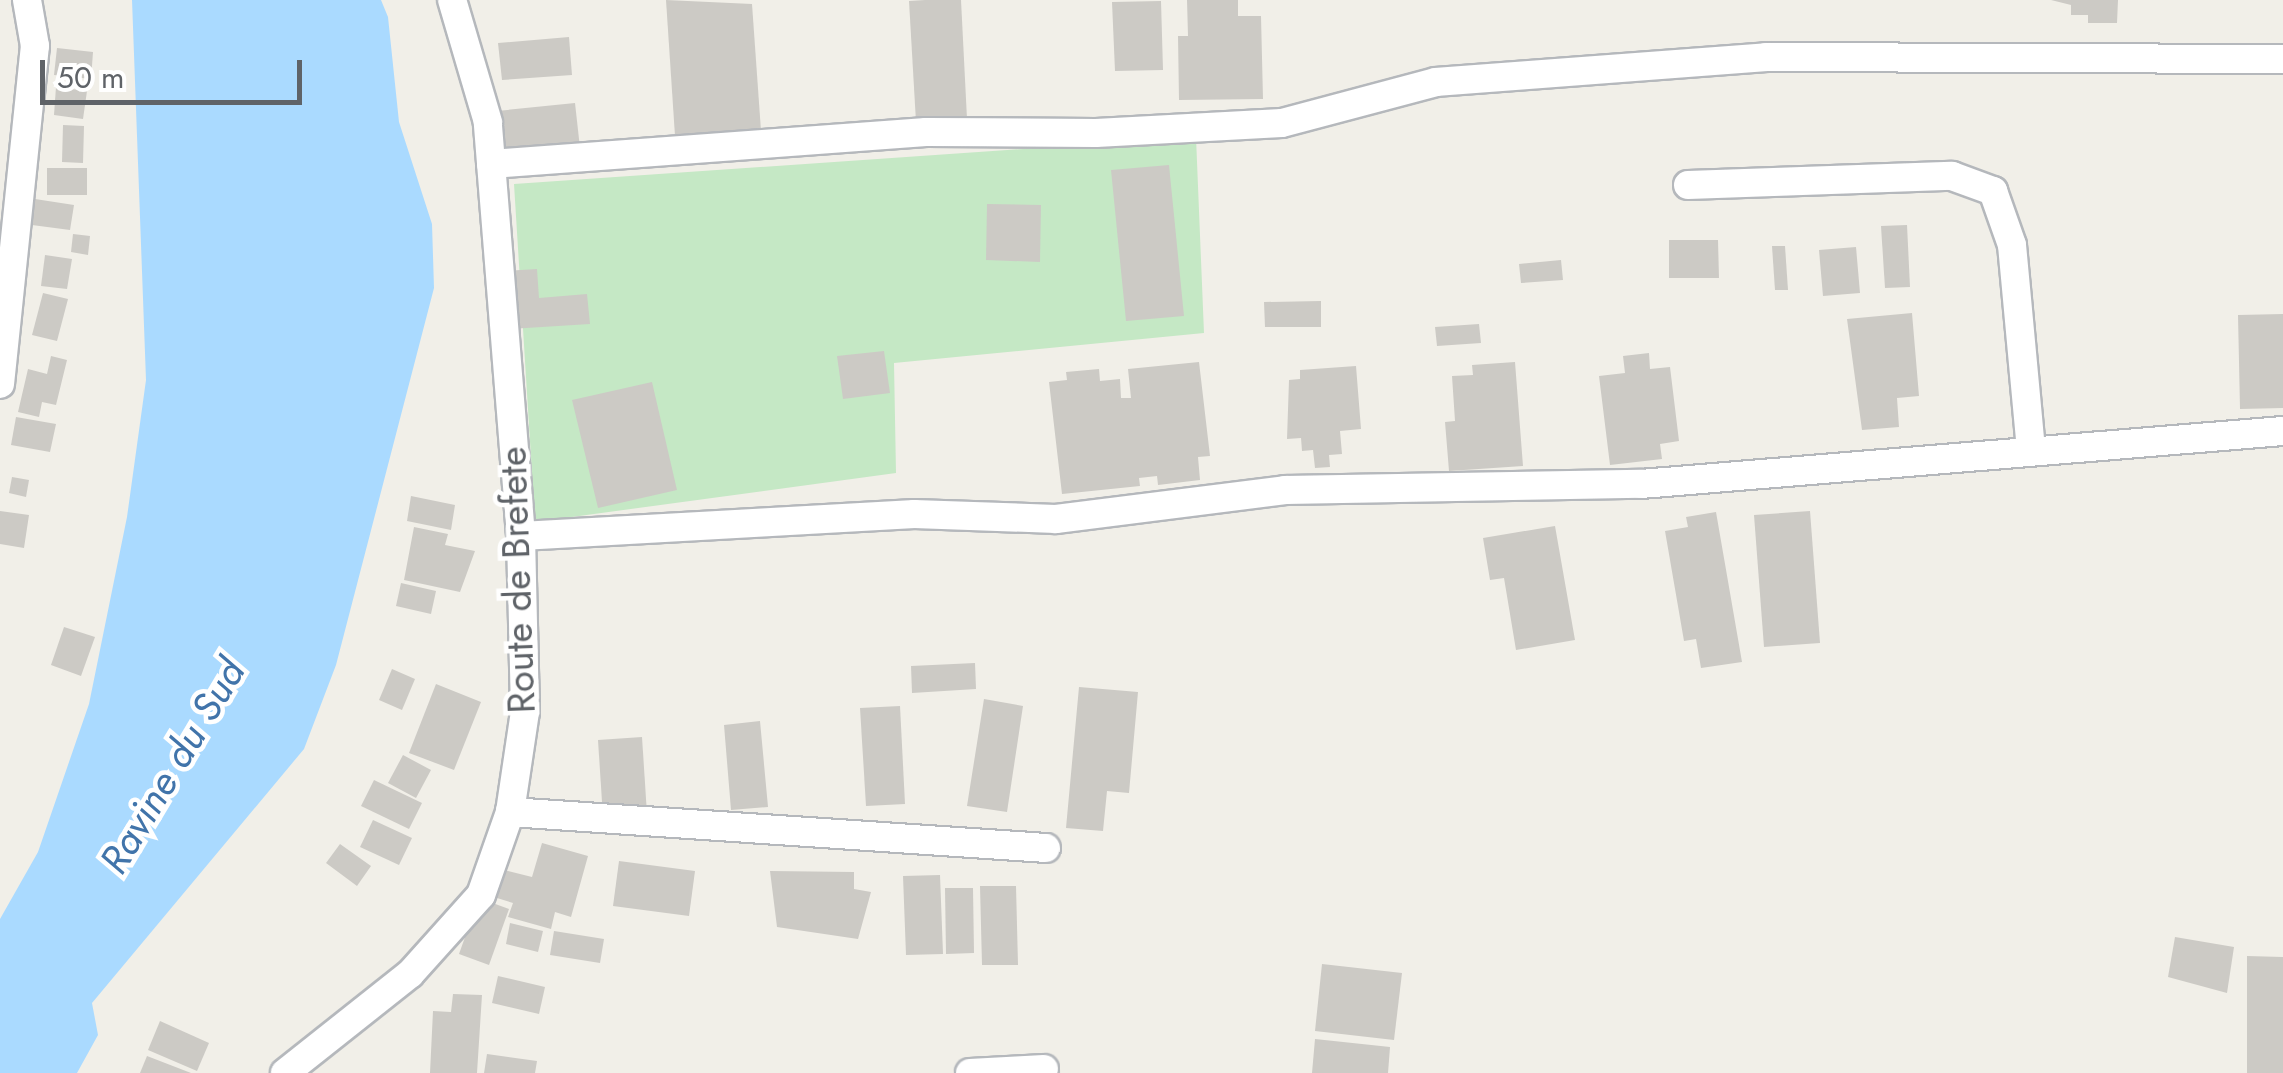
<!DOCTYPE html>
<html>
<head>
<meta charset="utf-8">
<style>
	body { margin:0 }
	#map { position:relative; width:2283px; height:1073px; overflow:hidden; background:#f1efe8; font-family:Jost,sans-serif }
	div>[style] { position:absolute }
	.green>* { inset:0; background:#c5e8c5 }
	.water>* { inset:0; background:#aadaff }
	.building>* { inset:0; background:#cccac5 }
	.roads { filter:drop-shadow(2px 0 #b5b8bc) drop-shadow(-2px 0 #b5b8bc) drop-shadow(0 2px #b5b8bc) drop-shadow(0 -2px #b5b8bc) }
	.street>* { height:28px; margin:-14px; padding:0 14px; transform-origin:14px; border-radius:14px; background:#fff }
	span { translate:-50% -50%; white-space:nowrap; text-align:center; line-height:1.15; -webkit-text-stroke:9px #fff; paint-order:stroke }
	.street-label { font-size:38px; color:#5f6368 }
	.water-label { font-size:40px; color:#4174aa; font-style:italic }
	.scale { position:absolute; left:40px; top:60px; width:262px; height:45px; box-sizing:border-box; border:5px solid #5f6368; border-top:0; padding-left:12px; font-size:30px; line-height:35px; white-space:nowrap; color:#5f6368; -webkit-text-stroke:8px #fff; paint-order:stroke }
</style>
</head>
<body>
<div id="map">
	<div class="green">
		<i style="clip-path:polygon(1196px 137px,1204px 333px,894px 363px,896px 473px,535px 522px,514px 184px)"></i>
	</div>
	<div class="water">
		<i style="clip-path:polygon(132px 0,381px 0,388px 17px,399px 122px,432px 224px,434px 288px,336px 665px,304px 749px,92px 1003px,98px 1035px,77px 1073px,0 1073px,0 919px,38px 852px,89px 704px,127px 517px,146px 380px)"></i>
	</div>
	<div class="building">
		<i style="clip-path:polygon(666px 0,752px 4px,761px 131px,675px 136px)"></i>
		<i style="clip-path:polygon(925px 0,961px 0,967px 119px,916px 122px,909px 1px)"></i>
		<i style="clip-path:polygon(1187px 0,1238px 0,1238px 16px,1261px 16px,1263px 99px,1179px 100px,1178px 36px,1188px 36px)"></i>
		<i style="clip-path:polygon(2051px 0,2118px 0,2117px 23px,2088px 23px,2088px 15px,2071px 15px,2071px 5px)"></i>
		<i style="clip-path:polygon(1161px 1px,1163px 70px,1115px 71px,1112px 2px)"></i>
		<i style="clip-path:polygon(569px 37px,572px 75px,502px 80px,498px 43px)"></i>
		<i style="clip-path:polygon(57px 48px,93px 52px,91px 79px,54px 75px)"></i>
		<i style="clip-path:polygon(56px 87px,87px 91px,83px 119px,54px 115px)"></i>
		<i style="clip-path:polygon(575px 103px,581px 157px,493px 166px,487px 112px)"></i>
		<i style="clip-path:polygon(63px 125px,84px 126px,83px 163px,62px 162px)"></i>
		<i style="clip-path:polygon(1169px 165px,1184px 316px,1126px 321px,1111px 170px)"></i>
		<i style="clip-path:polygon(47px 168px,87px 168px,87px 195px,47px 195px)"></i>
		<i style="clip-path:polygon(35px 199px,74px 205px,70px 230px,32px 225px)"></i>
		<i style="clip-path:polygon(987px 204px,1041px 205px,1040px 262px,986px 260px)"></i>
		<i style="clip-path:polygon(1907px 225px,1910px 287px,1885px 288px,1881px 226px)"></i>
		<i style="clip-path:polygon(73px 234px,90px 236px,88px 255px,71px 252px)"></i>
		<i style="clip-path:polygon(1669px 240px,1718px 240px,1719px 278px,1669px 278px)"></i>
		<i style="clip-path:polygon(1772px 246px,1785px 246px,1788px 290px,1775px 290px)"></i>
		<i style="clip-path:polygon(1856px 247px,1860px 293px,1823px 296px,1819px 250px)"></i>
		<i style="clip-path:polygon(45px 255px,72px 259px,67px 289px,41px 286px)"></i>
		<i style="clip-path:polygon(1561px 260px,1563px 280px,1521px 283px,1519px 264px)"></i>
		<i style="clip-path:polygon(537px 269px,539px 298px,587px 294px,590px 324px,510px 329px,506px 271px)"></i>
		<i style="clip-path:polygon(43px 293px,68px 299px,57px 341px,32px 335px)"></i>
		<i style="clip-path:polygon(1321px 301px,1321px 327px,1265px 327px,1264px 302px)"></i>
		<i style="clip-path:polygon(1912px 313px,1919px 396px,1897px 398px,1899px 427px,1862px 430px,1847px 319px)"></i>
		<i style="clip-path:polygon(2283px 314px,2283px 408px,2240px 409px,2238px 315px)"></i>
		<i style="clip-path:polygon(1479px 324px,1481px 343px,1437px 346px,1435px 327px)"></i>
		<i style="clip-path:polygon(884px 351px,890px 393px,843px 399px,837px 356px)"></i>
		<i style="clip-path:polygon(1649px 353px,1650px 369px,1670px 367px,1679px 441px,1660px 444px,1662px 459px,1610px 465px,1599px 376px,1625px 373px,1623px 356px)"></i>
		<i style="clip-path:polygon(51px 356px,67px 360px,56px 405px,42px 402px,39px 417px,18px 412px,28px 369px,47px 374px)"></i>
		<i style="clip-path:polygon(1199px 362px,1210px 456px,1198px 457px,1200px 480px,1158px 485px,1157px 476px,1139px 478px,1140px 486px,1062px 494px,1049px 382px,1067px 380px,1066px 372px,1099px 369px,1100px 381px,1120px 379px,1121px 398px,1131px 398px,1128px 369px)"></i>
		<i style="clip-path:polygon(1515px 362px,1523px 466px,1449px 471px,1445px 422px,1455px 421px,1452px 376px,1473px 375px,1472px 365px)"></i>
		<i style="clip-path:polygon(1356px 366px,1361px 429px,1340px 431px,1342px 454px,1329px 455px,1330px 467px,1315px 468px,1313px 450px,1302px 451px,1301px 438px,1287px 439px,1289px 380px,1300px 379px,1300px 370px)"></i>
		<i style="clip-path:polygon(652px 382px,677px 490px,598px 508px,572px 400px)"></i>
		<i style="clip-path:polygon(16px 417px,56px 424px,50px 452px,11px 445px)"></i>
		<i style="clip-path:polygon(12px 477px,29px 480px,26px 497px,9px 493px)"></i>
		<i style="clip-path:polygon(411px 496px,455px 505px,451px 530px,407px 521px)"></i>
		<i style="clip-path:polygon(0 511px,29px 515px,24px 548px,0 544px)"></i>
		<i style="clip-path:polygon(1810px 511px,1820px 643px,1764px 647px,1754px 515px)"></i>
		<i style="clip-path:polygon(1716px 512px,1742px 662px,1701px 668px,1696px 639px,1684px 641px,1665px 531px,1688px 527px,1686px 517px)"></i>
		<i style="clip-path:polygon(1555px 526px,1575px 640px,1516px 650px,1504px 578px,1490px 580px,1483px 538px)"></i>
		<i style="clip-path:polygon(414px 527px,448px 534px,445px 545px,475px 551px,460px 592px,404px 580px)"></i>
		<i style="clip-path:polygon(401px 583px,436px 591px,431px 614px,396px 606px)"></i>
		<i style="clip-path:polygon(64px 627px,95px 637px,81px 676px,51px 665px)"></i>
		<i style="clip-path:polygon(975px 663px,976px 689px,912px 693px,911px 666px)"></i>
		<i style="clip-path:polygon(392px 669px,415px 679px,402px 710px,379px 700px)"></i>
		<i style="clip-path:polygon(436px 684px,481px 702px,454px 770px,409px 753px)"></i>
		<i style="clip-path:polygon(1079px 687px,1138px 692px,1129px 793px,1107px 791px,1103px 831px,1066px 828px)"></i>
		<i style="clip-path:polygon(984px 699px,1023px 706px,1007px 812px,967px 806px)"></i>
		<i style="clip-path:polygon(900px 706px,905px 804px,866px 806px,860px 708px)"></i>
		<i style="clip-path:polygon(760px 721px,768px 807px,731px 810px,724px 725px)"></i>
		<i style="clip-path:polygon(642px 737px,647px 814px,603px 817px,598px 740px)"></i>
		<i style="clip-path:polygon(403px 755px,431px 770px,416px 798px,388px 783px)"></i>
		<i style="clip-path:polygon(374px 780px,422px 803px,409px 829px,361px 806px)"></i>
		<i style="clip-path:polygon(373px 820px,412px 838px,399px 865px,360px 847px)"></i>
		<i style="clip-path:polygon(542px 843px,588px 856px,571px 917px,555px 912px,551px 929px,508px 917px,513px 903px,484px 894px,492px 867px,532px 877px)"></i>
		<i style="clip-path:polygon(340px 844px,371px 866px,357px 886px,326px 863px)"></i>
		<i style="clip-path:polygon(619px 861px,695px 871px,689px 916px,613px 906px)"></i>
		<i style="clip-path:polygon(770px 871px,854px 872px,854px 889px,871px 892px,858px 939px,777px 927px)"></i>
		<i style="clip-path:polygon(940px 875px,943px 954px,906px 955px,903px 876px)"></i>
		<i style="clip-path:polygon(980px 886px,1016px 886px,1018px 965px,982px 965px)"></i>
		<i style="clip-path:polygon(945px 888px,973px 888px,974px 953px,946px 954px)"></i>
		<i style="clip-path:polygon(479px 898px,509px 909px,489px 965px,459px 954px)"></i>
		<i style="clip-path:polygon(510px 923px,543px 931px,538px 952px,506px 944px)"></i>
		<i style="clip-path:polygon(554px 931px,604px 939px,600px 963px,550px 955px)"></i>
		<i style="clip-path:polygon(2175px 937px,2234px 947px,2227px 993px,2168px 977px)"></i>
		<i style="clip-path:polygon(2247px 956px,2283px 957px,2283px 1073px,2247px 1073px)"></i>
		<i style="clip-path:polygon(1322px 964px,1402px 973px,1394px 1040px,1315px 1031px)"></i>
		<i style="clip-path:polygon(498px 976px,545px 987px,539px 1014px,492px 1003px)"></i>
		<i style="clip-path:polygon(453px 994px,482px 995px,477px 1073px,430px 1073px,433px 1011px,451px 1012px)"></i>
		<i style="clip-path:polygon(160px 1021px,209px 1043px,197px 1071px,148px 1050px)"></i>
		<i style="clip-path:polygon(1315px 1039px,1390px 1047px,1388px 1073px,1312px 1073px)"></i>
		<i style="clip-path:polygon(487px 1054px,537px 1061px,535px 1073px,484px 1073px)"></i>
		<i style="clip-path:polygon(147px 1056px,191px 1073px,140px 1073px)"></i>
	</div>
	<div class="roads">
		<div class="street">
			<i style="left:491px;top:164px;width:436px;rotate:-4.2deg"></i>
			<i style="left:926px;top:132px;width:170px;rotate:0.3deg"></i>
			<i style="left:1096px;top:133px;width:186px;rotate:-3.1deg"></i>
			<i style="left:1282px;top:123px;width:159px;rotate:-14.9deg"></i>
			<i style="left:1436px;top:82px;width:331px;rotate:-4.3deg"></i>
			<i style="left:1766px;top:57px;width:517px;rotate:0.22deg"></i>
			<i style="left:1688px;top:185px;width:264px;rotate:-2deg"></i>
			<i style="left:1952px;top:176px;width:44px;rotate:20.1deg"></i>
			<i style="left:1993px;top:191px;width:57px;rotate:70.6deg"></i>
			<i style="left:2012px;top:245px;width:205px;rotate:84.7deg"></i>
			<i style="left:0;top:384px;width:340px;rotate:-84.1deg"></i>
			<i style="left:35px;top:46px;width:47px;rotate:-99.9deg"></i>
			<i style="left:521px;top:536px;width:394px;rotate:-3.2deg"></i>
			<i style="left:914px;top:514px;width:142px;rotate:2deg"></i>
			<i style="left:1056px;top:519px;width:231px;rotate:-7.2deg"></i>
			<i style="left:1285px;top:490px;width:356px;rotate:-1deg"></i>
			<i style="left:1641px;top:484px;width:644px;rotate:-4.72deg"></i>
			<i style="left:510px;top:812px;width:537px;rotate:3.84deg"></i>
			<i style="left:285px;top:1073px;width:159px;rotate:-38.4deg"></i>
			<i style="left:410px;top:974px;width:106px;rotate:-48.1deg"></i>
			<i style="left:481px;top:895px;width:88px;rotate:-70.7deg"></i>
			<i style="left:510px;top:812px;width:101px;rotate:-81.5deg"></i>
			<i style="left:525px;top:712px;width:176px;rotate:-91.3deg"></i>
			<i style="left:521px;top:536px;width:415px;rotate:-94.6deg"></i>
			<i style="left:488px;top:122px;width:127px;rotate:-106.4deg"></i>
			<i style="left:970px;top:1073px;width:74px;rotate:-3.1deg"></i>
		</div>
	</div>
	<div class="street-label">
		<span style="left:517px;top:580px;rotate:-92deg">Route de Brefete</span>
	</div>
	<div class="water-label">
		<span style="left:172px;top:766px;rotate:-59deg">Ravine du Sud</span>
	</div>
	<div class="scale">50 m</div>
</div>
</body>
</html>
